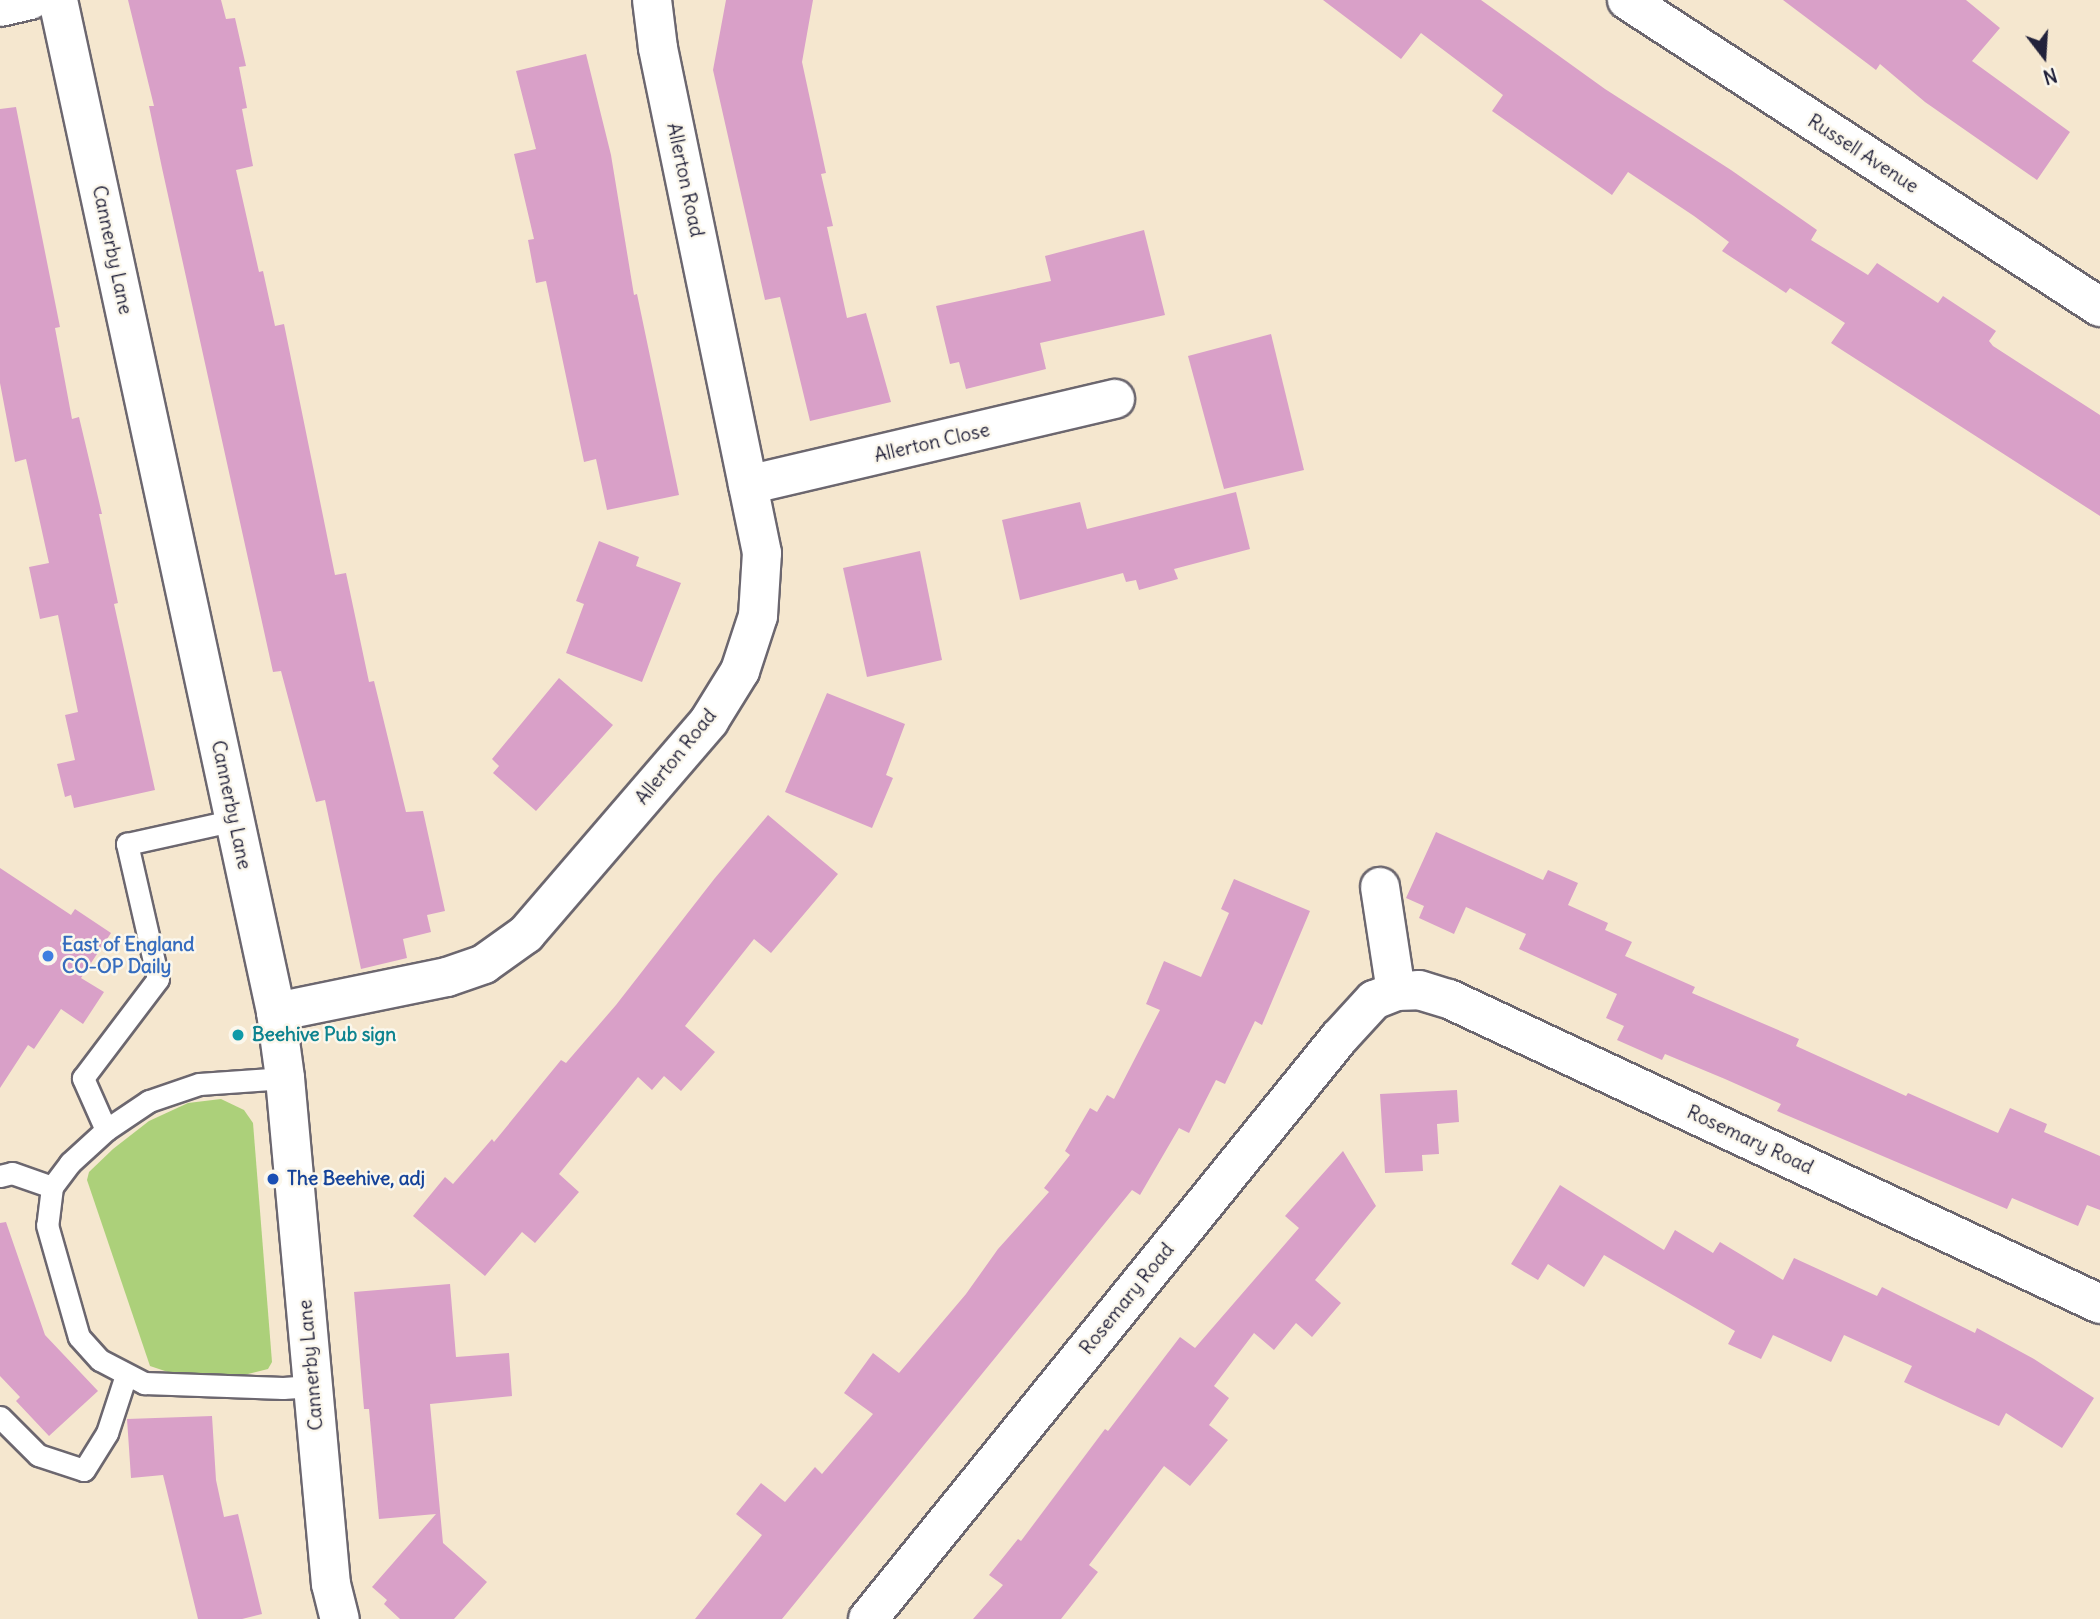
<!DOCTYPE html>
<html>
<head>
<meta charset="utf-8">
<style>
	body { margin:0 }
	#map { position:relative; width:2100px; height:1619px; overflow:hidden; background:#f5e7cf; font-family:Delius,sans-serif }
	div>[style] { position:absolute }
	.green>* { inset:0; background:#acd07a }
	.building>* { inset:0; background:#d9a0c8 }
	.roads { filter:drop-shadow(2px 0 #6c676f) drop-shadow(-2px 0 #6c676f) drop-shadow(0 2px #6c676f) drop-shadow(0 -2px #6c676f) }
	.service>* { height:21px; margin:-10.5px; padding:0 10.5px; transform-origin:10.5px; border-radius:10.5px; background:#fff }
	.minor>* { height:38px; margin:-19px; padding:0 19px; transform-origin:19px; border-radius:19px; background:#fff }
	.dots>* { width:19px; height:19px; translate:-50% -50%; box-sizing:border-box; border:4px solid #fbf7ec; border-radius:50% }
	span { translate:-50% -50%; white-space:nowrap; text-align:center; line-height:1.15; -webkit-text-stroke:5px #fbf7ec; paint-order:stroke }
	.street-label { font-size:19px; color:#22223b }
	.shop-label { font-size:19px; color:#366cbe; font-weight:700 }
	.left { translate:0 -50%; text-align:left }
	.culture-label { font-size:19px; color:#0d838f; font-weight:700 }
	.transit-label { font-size:19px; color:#164399; font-weight:700 }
	.north { position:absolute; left:2009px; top:21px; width:70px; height:70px; -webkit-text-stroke:5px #fbf7ec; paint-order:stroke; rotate:163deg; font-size:19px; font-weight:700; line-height:28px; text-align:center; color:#22223b }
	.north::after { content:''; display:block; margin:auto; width:24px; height:32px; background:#22223b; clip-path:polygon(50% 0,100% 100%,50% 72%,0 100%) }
</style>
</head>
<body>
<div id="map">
	<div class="green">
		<i style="clip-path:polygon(221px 1099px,244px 1110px,253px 1123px,272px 1362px,268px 1369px,240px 1376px,177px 1375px,150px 1366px,87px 1180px,89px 1172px,113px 1149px,149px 1121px,188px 1103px)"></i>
	</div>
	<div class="building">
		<i style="clip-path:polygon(128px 0,221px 0,226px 19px,235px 18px,246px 66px,239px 67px,247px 108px,242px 109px,253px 166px,236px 170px,259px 272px,263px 271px,275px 326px,284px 324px,335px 575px,346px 573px,369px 682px,374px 681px,406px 812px,423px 811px,445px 911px,427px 915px,431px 932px,403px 939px,407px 958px,361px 969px,325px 800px,316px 802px,281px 671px,273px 672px,162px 168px,149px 106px,154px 106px)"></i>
		<i style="clip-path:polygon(726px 0,813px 0,802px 62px,826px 173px,821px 174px,833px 226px,827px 227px,847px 318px,866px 313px,891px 402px,810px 421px,780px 297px,765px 300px,713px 70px)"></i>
		<i style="clip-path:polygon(1323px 0,1481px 0,1605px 89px,1731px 170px,1817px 230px,1811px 240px,1868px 275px,1877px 263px,1938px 303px,1943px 296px,1996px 331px,1989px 341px,1993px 346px,2100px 415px,2100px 516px,1831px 343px,1845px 323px,1790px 288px,1786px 293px,1722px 251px,1729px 242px,1694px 216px,1628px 172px,1612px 195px,1492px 111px,1503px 95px,1421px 33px,1401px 59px)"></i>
		<i style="clip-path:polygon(1783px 0,1966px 0,2000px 28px,1972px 61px,2070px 132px,2037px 180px,1925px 102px,1880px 64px,1876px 70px)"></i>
		<i style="clip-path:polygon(586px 54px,611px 155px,634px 295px,637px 294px,679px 495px,607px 510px,596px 459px,584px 462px,546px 281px,536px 283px,528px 240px,534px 239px,514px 154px,536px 149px,516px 71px)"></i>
		<i style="clip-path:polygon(16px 107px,60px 327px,55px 328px,72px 419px,79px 417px,102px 514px,99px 514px,118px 603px,114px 604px,155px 790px,74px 808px,71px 795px,65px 797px,57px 764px,75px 760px,65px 715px,78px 712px,58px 615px,40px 619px,29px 567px,49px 563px,26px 459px,15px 462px,0 383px,0 109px)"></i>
		<i style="clip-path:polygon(1144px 230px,1165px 315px,1040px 343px,1046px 369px,966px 389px,959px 362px,950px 364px,936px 306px,1051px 281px,1045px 256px)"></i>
		<i style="clip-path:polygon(1271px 334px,1304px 470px,1224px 489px,1188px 356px)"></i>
		<i style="clip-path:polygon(1236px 492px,1250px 549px,1174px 569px,1178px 579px,1139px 590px,1136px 580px,1126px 582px,1123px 573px,1020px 600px,1002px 520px,1080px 502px,1087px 529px)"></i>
		<i style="clip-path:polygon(599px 541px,639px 557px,636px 566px,681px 583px,642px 682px,566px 653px,584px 604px,576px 601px)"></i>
		<i style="clip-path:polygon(920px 551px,942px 660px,867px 677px,843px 568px)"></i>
		<i style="clip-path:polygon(559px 678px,613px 725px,536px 811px,493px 773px,499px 766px,492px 759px)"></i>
		<i style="clip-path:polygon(827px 693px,905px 724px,886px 775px,893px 778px,872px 828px,785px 792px)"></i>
		<i style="clip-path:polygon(768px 815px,838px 874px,771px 953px,754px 939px,685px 1026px,715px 1052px,681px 1091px,664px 1076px,652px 1090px,638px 1077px,559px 1174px,579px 1192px,535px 1243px,522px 1232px,485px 1276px,413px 1216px,445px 1177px,453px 1184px,492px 1139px,494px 1142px,561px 1060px,566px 1063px,616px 1005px,715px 878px)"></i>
		<i style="clip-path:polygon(1436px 832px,1543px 880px,1548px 870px,1578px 883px,1568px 905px,1608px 923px,1605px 930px,1632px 942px,1625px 956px,1695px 987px,1692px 993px,1799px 1039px,1796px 1046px,1906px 1096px,1908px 1093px,1998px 1133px,2010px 1108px,2047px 1124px,2044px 1132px,2100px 1156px,2100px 1210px,2087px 1205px,2078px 1226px,2012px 1198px,2007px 1209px,1777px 1111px,1781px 1104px,1725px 1079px,1665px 1054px,1662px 1060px,1617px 1040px,1624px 1026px,1606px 1018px,1617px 994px,1519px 949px,1526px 934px,1466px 907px,1454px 934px,1419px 918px,1424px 906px,1406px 898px)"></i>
		<i style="clip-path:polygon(0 868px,71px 915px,75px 909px,111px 933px,81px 978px,104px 992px,83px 1024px,61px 1009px,34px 1049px,28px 1045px,0 1088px)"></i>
		<i style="clip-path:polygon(1234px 879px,1310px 911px,1262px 1025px,1255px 1021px,1225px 1084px,1216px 1080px,1189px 1133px,1179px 1128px,1140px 1195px,1132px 1190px,782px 1619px,695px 1619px,762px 1535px,736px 1514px,761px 1483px,785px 1502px,815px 1467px,822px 1474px,873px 1414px,844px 1393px,873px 1353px,899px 1373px,966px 1294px,998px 1249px,1049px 1192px,1044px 1188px,1070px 1155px,1065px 1151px,1090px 1108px,1097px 1112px,1107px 1095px,1114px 1099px,1160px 1010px,1146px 1004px,1164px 961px,1201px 977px,1229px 913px,1221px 909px)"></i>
		<i style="clip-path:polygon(1457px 1090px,1459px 1122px,1437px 1124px,1439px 1154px,1422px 1155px,1423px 1171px,1385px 1173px,1380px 1094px)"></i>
		<i style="clip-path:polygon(1343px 1151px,1376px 1206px,1315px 1280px,1341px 1303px,1312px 1337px,1296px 1323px,1274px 1350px,1254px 1333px,1214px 1386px,1229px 1398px,1209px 1425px,1228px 1440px,1190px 1486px,1164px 1466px,1089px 1565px,1098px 1572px,1061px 1619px,973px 1619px,1003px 1585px,989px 1575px,1018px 1539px,1021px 1541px,1105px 1429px,1108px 1431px,1180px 1337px,1195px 1348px,1299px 1228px,1285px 1216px)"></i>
		<i style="clip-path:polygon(1560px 1185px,1664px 1250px,1675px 1230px,1713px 1253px,1720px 1242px,1783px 1280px,1794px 1258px,1877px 1296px,1882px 1287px,1975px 1333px,1977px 1328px,2034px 1359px,2094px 1398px,2062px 1448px,2006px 1413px,1999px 1426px,1904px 1382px,1912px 1366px,1844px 1335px,1831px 1362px,1773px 1335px,1761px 1359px,1728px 1344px,1735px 1331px,1604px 1255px,1584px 1287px,1548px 1264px,1538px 1280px,1511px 1264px)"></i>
		<i style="clip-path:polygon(6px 1222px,45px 1335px,98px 1391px,49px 1436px,16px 1401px,20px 1397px,0 1376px,0 1223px)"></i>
		<i style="clip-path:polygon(450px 1284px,456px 1357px,509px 1353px,512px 1396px,430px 1404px,443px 1543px,487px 1582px,454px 1619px,400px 1619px,384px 1604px,387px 1600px,372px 1587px,436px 1514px,379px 1519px,369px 1409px,364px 1409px,354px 1292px)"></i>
		<i style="clip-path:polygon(212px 1416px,216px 1480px,224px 1517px,238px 1514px,262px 1614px,242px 1619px,198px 1619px,163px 1475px,131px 1478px,127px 1419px)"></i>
	</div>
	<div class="roads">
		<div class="service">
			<i style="left:285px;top:1078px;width:86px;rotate:176deg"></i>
			<i style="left:199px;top:1084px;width:53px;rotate:161.2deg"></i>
			<i style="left:149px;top:1101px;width:52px;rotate:146deg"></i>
			<i style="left:106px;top:1130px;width:49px;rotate:137.5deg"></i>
			<i style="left:70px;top:1163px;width:30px;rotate:127deg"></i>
			<i style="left:52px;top:1187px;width:38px;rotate:97deg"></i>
			<i style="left:47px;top:1225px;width:116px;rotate:74.1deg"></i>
			<i style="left:79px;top:1337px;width:31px;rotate:48deg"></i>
			<i style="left:100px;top:1360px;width:50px;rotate:27.6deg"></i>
			<i style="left:144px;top:1383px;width:139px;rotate:2.1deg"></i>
			<i style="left:283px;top:1388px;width:30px;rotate:-4deg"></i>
			<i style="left:106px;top:1130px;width:57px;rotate:-113.9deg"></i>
			<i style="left:83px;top:1078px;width:124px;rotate:-52.9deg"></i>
			<i style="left:158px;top:979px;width:139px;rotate:-102.9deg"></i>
			<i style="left:127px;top:844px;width:111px;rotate:-12.5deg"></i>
			<i style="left:0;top:1176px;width:12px;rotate:-14deg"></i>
			<i style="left:12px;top:1173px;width:42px;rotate:19.3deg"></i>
			<i style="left:0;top:1417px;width:54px;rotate:45deg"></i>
			<i style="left:38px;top:1455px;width:48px;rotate:18.1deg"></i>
			<i style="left:84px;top:1470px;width:44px;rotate:-58.1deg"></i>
			<i style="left:107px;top:1433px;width:61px;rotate:-71.9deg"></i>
		</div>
		<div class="minor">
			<i style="left:58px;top:0;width:1035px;rotate:77.84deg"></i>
			<i style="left:276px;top:1012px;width:67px;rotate:82.2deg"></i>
			<i style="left:285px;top:1078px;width:508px;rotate:84.81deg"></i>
			<i style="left:331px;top:1584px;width:36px;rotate:76deg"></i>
			<i style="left:1627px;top:0;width:564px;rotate:32.99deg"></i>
			<i style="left:0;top:7px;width:31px;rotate:-13deg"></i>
			<i style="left:748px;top:485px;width:377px;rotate:-13.2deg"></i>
			<i style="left:1380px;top:887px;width:105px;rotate:81.3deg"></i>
			<i style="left:276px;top:1012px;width:175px;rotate:-11.6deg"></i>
			<i style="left:447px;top:977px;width:39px;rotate:-19deg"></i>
			<i style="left:484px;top:964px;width:52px;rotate:-35.5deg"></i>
			<i style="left:526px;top:934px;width:281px;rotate:-49.3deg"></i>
			<i style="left:709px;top:721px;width:59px;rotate:-58.2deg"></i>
			<i style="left:740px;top:671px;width:58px;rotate:-71.9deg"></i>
			<i style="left:758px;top:616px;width:63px;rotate:-86.4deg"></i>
			<i style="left:762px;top:553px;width:516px;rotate:-101.64deg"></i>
			<i style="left:658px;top:48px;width:48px;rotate:-97.1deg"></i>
			<i style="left:868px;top:1619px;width:748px;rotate:-50.97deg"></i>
			<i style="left:1339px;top:1038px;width:52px;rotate:-47.4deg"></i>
			<i style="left:1374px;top:1000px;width:24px;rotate:-22deg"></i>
			<i style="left:1396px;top:991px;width:23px;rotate:-2deg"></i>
			<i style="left:1419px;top:990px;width:31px;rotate:17deg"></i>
			<i style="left:1449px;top:999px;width:719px;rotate:25.1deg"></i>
		</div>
	</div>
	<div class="dots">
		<i style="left:48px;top:956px;background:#3f7fe0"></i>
		<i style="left:238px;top:1035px;background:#0f9aa8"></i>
		<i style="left:273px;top:1179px;background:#1a4fb4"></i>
	</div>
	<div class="street-label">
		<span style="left:1863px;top:154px;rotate:33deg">Russell Avenue</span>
		<span style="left:685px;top:180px;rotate:78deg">Allerton Road</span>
		<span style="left:112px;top:250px;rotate:78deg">Cannerby Lane</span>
		<span style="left:932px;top:443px;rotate:-13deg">Allerton Close</span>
		<span style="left:676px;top:757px;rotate:-51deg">Allerton Road</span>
		<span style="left:231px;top:805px;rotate:78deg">Cannerby Lane</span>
		<span style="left:1750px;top:1140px;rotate:25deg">Rosemary Road</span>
		<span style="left:1127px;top:1299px;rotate:-51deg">Rosemary Road</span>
		<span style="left:311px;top:1365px;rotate:-95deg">Cannerby Lane</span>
	</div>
	<div class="shop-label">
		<span class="left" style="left:62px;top:956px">East of England<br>CO-OP Daily</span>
	</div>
	<div class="culture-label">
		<span class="left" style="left:252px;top:1035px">Beehive Pub sign</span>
	</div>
	<div class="transit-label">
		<span class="left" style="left:287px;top:1179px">The Beehive, adj</span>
	</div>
	<div class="north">N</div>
</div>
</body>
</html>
